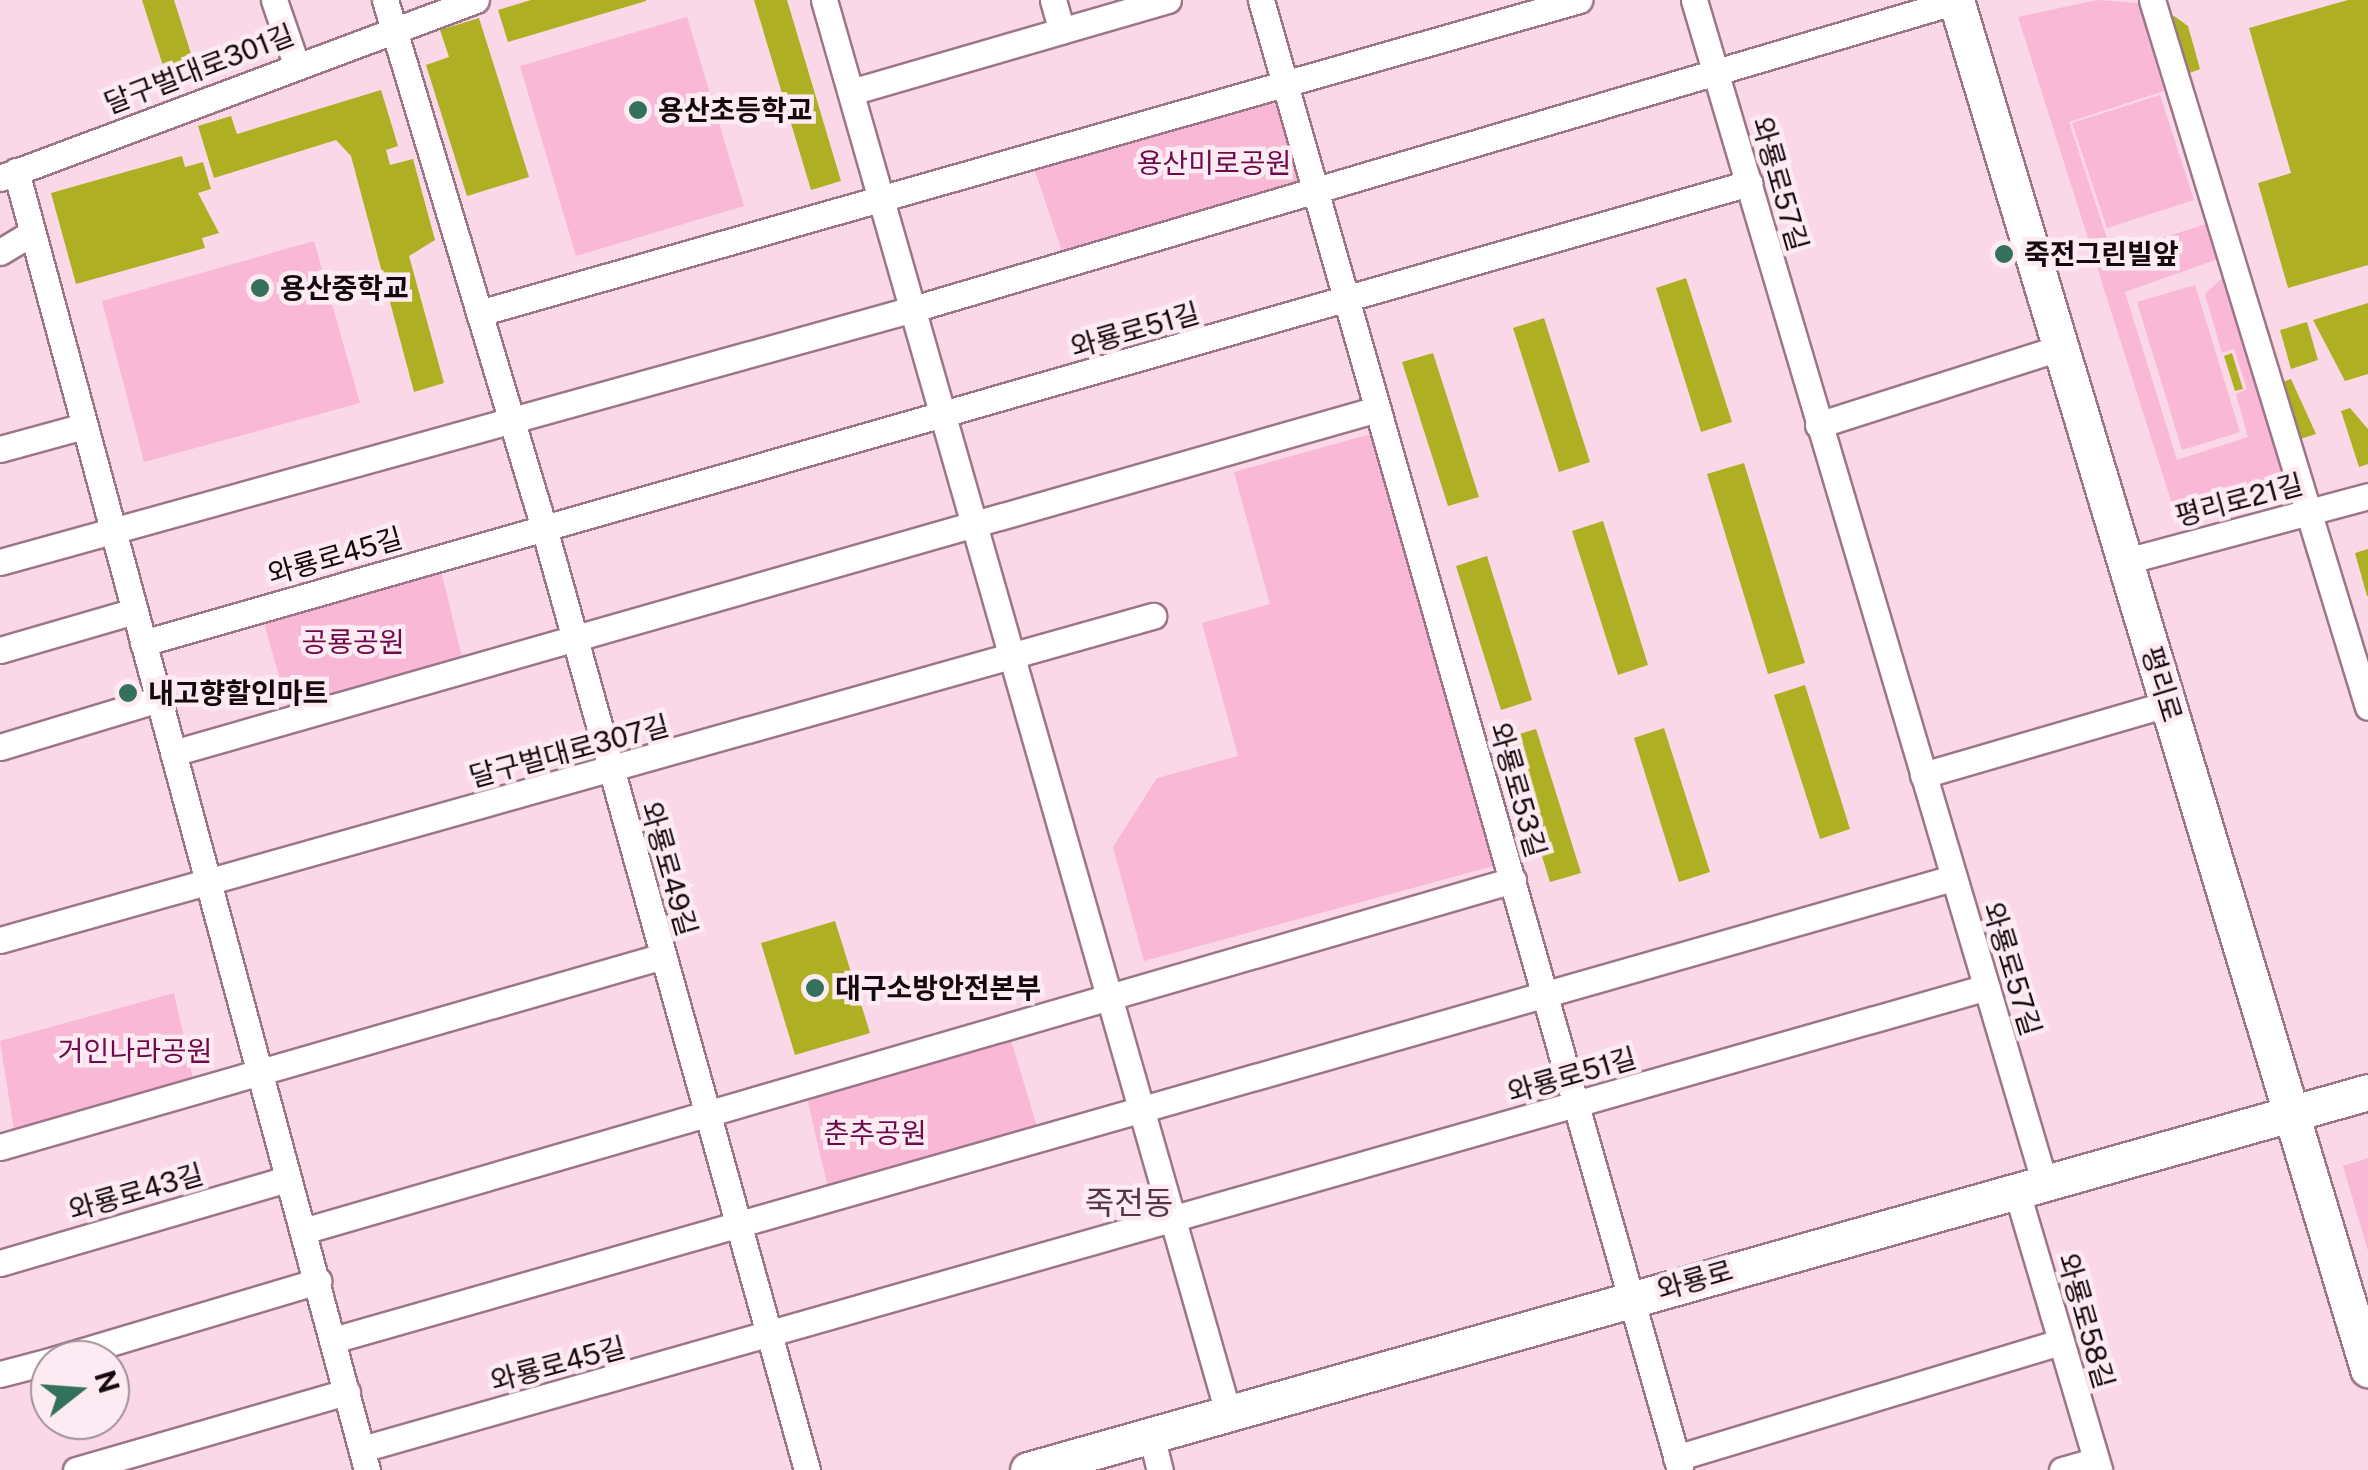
<!DOCTYPE html>
<html>
<head>
<meta charset="utf-8">
<style>
	body { margin:0 }
	#map { position:relative; width:2368px; height:1470px; overflow:hidden; background:#fad8e7; font-family:"Public Sans","Noto Sans KR",sans-serif }
	div>[style] { position:absolute }
	.green>* { inset:0; background:#f8b8d6 }
	.building>* { inset:0; background:#afaf23 }
	.roads { filter:drop-shadow(2px 0 #9c7688) drop-shadow(-2px 0 #9c7688) drop-shadow(0 2px #9c7688) drop-shadow(0 -2px #9c7688) }
	.street>* { height:25px; margin:-12.5px; padding:0 12.5px; transform-origin:12.5px; border-radius:12.5px; background:#fff }
	.secondary>* { height:35px; margin:-17.5px; padding:0 17.5px; transform-origin:17.5px; border-radius:17.5px; background:#fff }
	.dots>* { width:28px; height:28px; translate:-50% -50%; box-sizing:border-box; border:5px solid #fcebf2; border-radius:50% }
	span { translate:-50% -50%; white-space:nowrap; text-align:center; line-height:1.15; -webkit-text-stroke:9px #fcebf2; paint-order:stroke }
	.street-label { font-size:28px; color:#15080e }
	.poi-label { font-size:28px; color:#15080e; font-weight:700 }
	.left { translate:0 -50%; text-align:left }
	.park-label { font-size:28px; color:#6f0a4a }
	.quarter-label { font-size:32px; color:#553444 }
	.north { position:absolute; left:30px; top:1340px; width:100px; height:100px; box-sizing:border-box; background:#fcebf2; border:2px solid #a09097; border-radius:50%; rotate:73deg; font-size:28px; font-weight:700; line-height:40px; text-align:center; color:#15080e }
	.north::after { content:''; display:block; margin:auto; width:35px; height:45px; background:#34715c; clip-path:polygon(50% 0,100% 100%,50% 72%,0 100%) }
</style>
</head>
<body>
<div id="map">
	<div class="green">
		<i style="clip-path:polygon(2097px 0,2138px 3px,2164px 91px,2069px 122px,2112px 254px,2206px 224px,2218px 259px,2125px 292px,2177px 460px,2248px 437px,2236px 394px,2247px 389px,2234px 349px,2222px 353px,2205px 294px,2224px 276px,2286px 480px,2277px 496px,2179px 526px,2018px 17px)"></i>
		<i style="clip-path:polygon(687px 17px,744px 206px,576px 256px,520px 66px)"></i>
		<i style="clip-path:polygon(1273px 88px,1303px 194px,1066px 263px,1031px 159px)"></i>
		<i style="clip-path:polygon(2160px 95px,2194px 200px,2107px 228px,2072px 123px)"></i>
		<i style="clip-path:polygon(314px 241px,360px 403px,144px 462px,102px 301px)"></i>
		<i style="clip-path:polygon(2195px 285px,2240px 432px,2182px 450px,2137px 302px)"></i>
		<i style="clip-path:polygon(1378px 432px,1497px 865px,1144px 961px,1113px 847px,1157px 778px,1238px 756px,1202px 623px,1270px 604px,1234px 472px)"></i>
		<i style="clip-path:polygon(438px 558px,465px 670px,291px 719px,260px 609px)"></i>
		<i style="clip-path:polygon(174px 993px,194px 1083px,14px 1130px,0 1041px)"></i>
		<i style="clip-path:polygon(1011px 1040px,1041px 1140px,831px 1201px,807px 1098px)"></i>
		<i style="clip-path:polygon(2368px 1158px,2368px 1251px,2343px 1166px)"></i>
	</div>
	<div class="building">
		<i style="clip-path:polygon(142px 0,174px 0,193px 60px,164px 69px)"></i>
		<i style="clip-path:polygon(531px 0,646px 0,646px 1px,508px 42px,498px 10px)"></i>
		<i style="clip-path:polygon(754px 0,787px 0,841px 181px,811px 190px)"></i>
		<i style="clip-path:polygon(2348px 0,2368px 0,2368px 265px,2288px 288px,2258px 183px,2291px 173px,2249px 28px)"></i>
		<i style="clip-path:polygon(2174px 16px,2188px 26px,2200px 69px,2182px 76px,2164px 19px)"></i>
		<i style="clip-path:polygon(479px 18px,529px 177px,467px 196px,426px 65px,449px 57px,440px 30px)"></i>
		<i style="clip-path:polygon(381px 90px,398px 146px,386px 150px,390px 165px,413px 159px,435px 240px,409px 256px,444px 383px,414px 392px,351px 156px,336px 140px,214px 178px,198px 126px,231px 116px,237px 134px)"></i>
		<i style="clip-path:polygon(182px 156px,185px 167px,203px 162px,211px 189px,198px 193px,219px 233px,202px 238px,205px 248px,76px 284px,51px 193px)"></i>
		<i style="clip-path:polygon(1686px 278px,1732px 422px,1701px 432px,1656px 288px)"></i>
		<i style="clip-path:polygon(2368px 303px,2368px 374px,2345px 381px,2313px 320px)"></i>
		<i style="clip-path:polygon(1544px 318px,1590px 462px,1559px 472px,1513px 328px)"></i>
		<i style="clip-path:polygon(2307px 322px,2318px 360px,2291px 369px,2280px 330px)"></i>
		<i style="clip-path:polygon(1433px 353px,1479px 497px,1448px 506px,1402px 362px)"></i>
		<i style="clip-path:polygon(2232px 353px,2243px 389px,2235px 391px,2224px 356px)"></i>
		<i style="clip-path:polygon(2291px 379px,2316px 434px,2297px 440px,2280px 383px)"></i>
		<i style="clip-path:polygon(2350px 408px,2368px 429px,2368px 464px,2359px 467px,2341px 411px)"></i>
		<i style="clip-path:polygon(1744px 463px,1805px 663px,1768px 674px,1707px 474px)"></i>
		<i style="clip-path:polygon(1603px 521px,1648px 665px,1618px 675px,1572px 531px)"></i>
		<i style="clip-path:polygon(2368px 549px,2368px 596px,2367px 596px,2355px 553px)"></i>
		<i style="clip-path:polygon(1487px 556px,1532px 700px,1501px 710px,1456px 566px)"></i>
		<i style="clip-path:polygon(1805px 685px,1850px 829px,1820px 839px,1774px 695px)"></i>
		<i style="clip-path:polygon(1664px 728px,1710px 872px,1679px 882px,1634px 738px)"></i>
		<i style="clip-path:polygon(1536px 729px,1581px 873px,1550px 882px,1505px 738px)"></i>
		<i style="clip-path:polygon(835px 921px,870px 1033px,795px 1055px,761px 943px)"></i>
	</div>
	<div class="roads">
		<div class="street">
			<i style="left:274px;top:0;width:68px;rotate:71deg"></i>
			<i style="left:385px;top:0;width:551px;rotate:73.24deg"></i>
			<i style="left:544px;top:528px;width:978px;rotate:74.4deg"></i>
			<i style="left:824px;top:0;width:1470px;rotate:74.04deg"></i>
			<i style="left:1053px;top:0;width:32px;rotate:74deg"></i>
			<i style="left:1261px;top:0;width:1529px;rotate:74.09deg"></i>
			<i style="left:1694px;top:0;width:1232px;rotate:73.49deg"></i>
			<i style="left:2152px;top:0;width:739px;rotate:73.01deg"></i>
			<i style="left:851px;top:92px;width:330px;rotate:-16.2deg"></i>
			<i style="left:16px;top:171px;width:1346px;rotate:74.88deg"></i>
			<i style="left:0;top:178px;width:508px;rotate:-20.5deg"></i>
			<i style="left:0;top:252px;width:37px;rotate:-31deg"></i>
			<i style="left:479px;top:313px;width:1144px;rotate:-15.88deg"></i>
			<i style="left:1818px;top:425px;width:256px;rotate:-17.7deg"></i>
			<i style="left:0;top:449px;width:87px;rotate:-15.3deg"></i>
			<i style="left:2126px;top:561px;width:251px;rotate:-15deg"></i>
			<i style="left:0;top:562px;width:947px;rotate:-15.49deg"></i>
			<i style="left:913px;top:309px;width:1088px;rotate:-16.44deg"></i>
			<i style="left:143px;top:643px;width:1671px;rotate:-15.98deg"></i>
			<i style="left:0;top:650px;width:140px;rotate:-16.2deg"></i>
			<i style="left:0;top:747px;width:166px;rotate:-16.8deg"></i>
			<i style="left:173px;top:753px;width:1249px;rotate:-15.94deg"></i>
			<i style="left:1923px;top:775px;width:255px;rotate:-16.2deg"></i>
			<i style="left:0;top:940px;width:1198px;rotate:-15.7deg"></i>
			<i style="left:0;top:1147px;width:690px;rotate:-16.07deg"></i>
			<i style="left:2016px;top:1189px;width:293px;rotate:73.5deg"></i>
			<i style="left:303px;top:1231px;width:1260px;rotate:-16.18deg"></i>
			<i style="left:0;top:1263px;width:300px;rotate:-16.3deg"></i>
			<i style="left:333px;top:1340px;width:1685px;rotate:-15.92deg"></i>
			<i style="left:53px;top:1360px;width:277px;rotate:-16.6deg"></i>
			<i style="left:0;top:1374px;width:52px;rotate:-14.6deg"></i>
			<i style="left:1151px;top:1435px;width:36px;rotate:76deg"></i>
			<i style="left:362px;top:1449px;width:1689px;rotate:-15.87deg"></i>
			<i style="left:1676px;top:1458px;width:402px;rotate:-16.8deg"></i>
			<i style="left:76px;top:1470px;width:282px;rotate:-16.1deg"></i>
			<i style="left:2062px;top:1470px;width:35px;rotate:-16deg"></i>
		</div>
		<div class="secondary">
			<i style="left:1956px;top:0;width:1430px;rotate:73.25deg"></i>
			<i style="left:1028px;top:1470px;width:1392px;rotate:-15.75deg"></i>
		</div>
	</div>
	<div class="dots">
		<i style="left:638px;top:110px;background:#34715c"></i>
		<i style="left:2004px;top:254px;background:#34715c"></i>
		<i style="left:260px;top:288px;background:#34715c"></i>
		<i style="left:128px;top:693px;background:#34715c"></i>
		<i style="left:815px;top:988px;background:#34715c"></i>
	</div>
	<div class="street-label">
		<span style="left:199px;top:69px;rotate:-21deg">달구벌대로301길</span>
		<span style="left:1780px;top:184px;rotate:74deg">와룡로57길</span>
		<span style="left:1135px;top:330px;rotate:-16deg">와룡로51길</span>
		<span style="left:2239px;top:500px;rotate:-15deg">평리로21길</span>
		<span style="left:335px;top:556px;rotate:-16deg">와룡로45길</span>
		<span style="left:2162px;top:684px;rotate:73deg">평리로</span>
		<span style="left:569px;top:751px;rotate:-15deg">달구벌대로307길</span>
		<span style="left:1518px;top:790px;rotate:74deg">와룡로53길</span>
		<span style="left:669px;top:869px;rotate:74deg">와룡로49길</span>
		<span style="left:2012px;top:969px;rotate:73deg">와룡로57길</span>
		<span style="left:1572px;top:1075px;rotate:-16deg">와룡로51길</span>
		<span style="left:136px;top:1192px;rotate:-16deg">와룡로43길</span>
		<span style="left:1695px;top:1280px;rotate:-16deg">와룡로</span>
		<span style="left:2086px;top:1321px;rotate:74deg">와룡로58길</span>
		<span style="left:558px;top:1364px;rotate:-15deg">와룡로45길</span>
	</div>
	<div class="poi-label">
		<span class="left" style="left:658px;top:110px">용산초등학교</span>
		<span class="left" style="left:2024px;top:254px">죽전그린빌앞</span>
		<span class="left" style="left:280px;top:288px">용산중학교</span>
		<span class="left" style="left:148px;top:693px">내고향할인마트</span>
		<span class="left" style="left:835px;top:988px">대구소방안전본부</span>
	</div>
	<div class="park-label">
		<span style="left:1214px;top:163px">용산미로공원</span>
		<span style="left:353px;top:642px">공룡공원</span>
		<span style="left:135px;top:1051px">거인나라공원</span>
		<span style="left:875px;top:1133px">춘추공원</span>
	</div>
	<div class="quarter-label">
		<span style="left:1129px;top:1203px">죽전동</span>
	</div>
	<div class="north">N</div>
</div>
</body>
</html>
